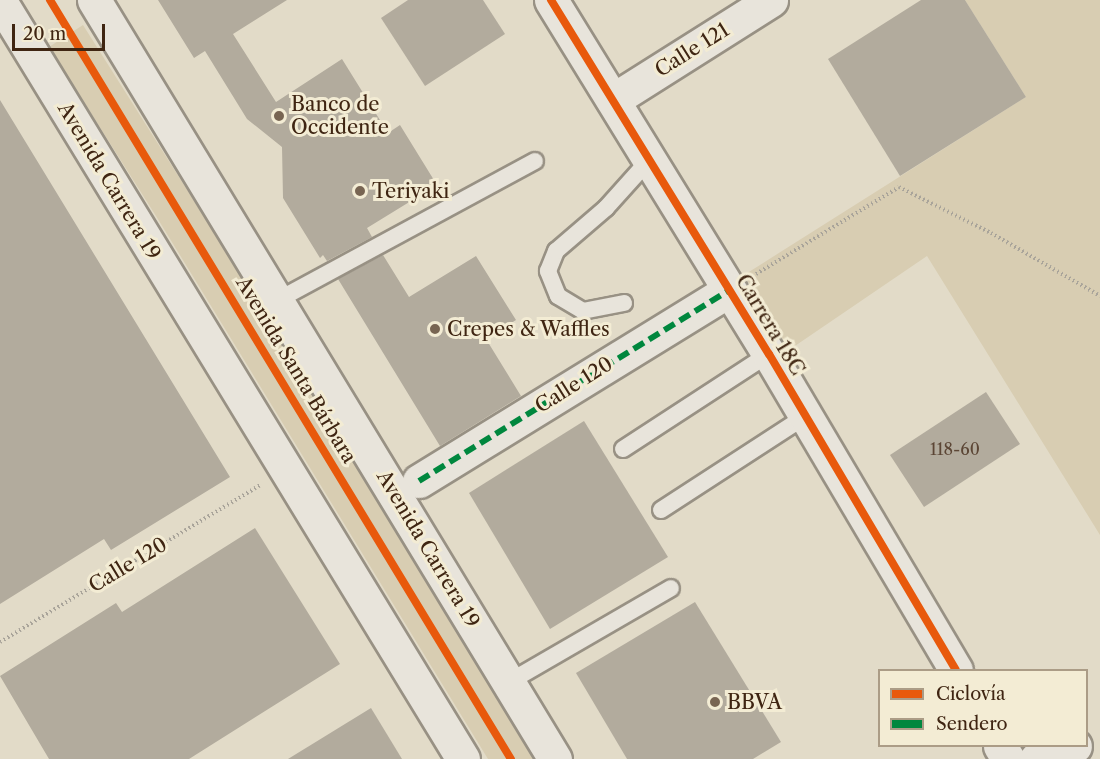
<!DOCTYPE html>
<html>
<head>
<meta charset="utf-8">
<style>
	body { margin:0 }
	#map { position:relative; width:1100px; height:759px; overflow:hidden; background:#e2dbc8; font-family:"Libre Caslon Text",serif }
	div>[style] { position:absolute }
	.green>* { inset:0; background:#d8cdb2 }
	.building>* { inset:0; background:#b2ab9d }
	.path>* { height:4px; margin-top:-2px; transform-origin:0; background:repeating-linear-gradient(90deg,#a9a49a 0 1.5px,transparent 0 4.5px) }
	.roads { filter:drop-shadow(2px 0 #989184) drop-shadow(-2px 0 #989184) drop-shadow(0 2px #989184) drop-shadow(0 -2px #989184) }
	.lane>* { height:16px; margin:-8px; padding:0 8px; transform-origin:8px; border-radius:8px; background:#e8e4db }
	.street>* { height:33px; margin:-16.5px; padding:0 16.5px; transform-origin:16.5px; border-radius:16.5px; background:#e8e4db }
	.secondary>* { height:33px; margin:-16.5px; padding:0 16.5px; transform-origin:16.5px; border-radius:16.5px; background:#e8e4db }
	.quiet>* { height:6px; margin-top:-3px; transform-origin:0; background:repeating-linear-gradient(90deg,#00873e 0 12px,transparent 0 18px) }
	.cycleway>* { height:8px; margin:-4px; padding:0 4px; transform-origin:4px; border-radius:4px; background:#e8590c }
	.dots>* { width:16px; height:16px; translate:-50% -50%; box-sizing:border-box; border:3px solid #f3ecd4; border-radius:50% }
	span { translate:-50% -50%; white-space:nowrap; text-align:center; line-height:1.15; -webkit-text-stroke:6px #f3ecd4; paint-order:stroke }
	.number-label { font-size:16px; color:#5c4635 }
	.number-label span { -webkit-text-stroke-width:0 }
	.street-label { font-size:20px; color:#3f2512 }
	.poi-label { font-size:20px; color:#3f2512 }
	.left { translate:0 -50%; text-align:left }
	.legend { position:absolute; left:878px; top:669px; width:210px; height:78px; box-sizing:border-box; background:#f3ecd4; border:2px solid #ab9c86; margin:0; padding:8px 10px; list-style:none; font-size:18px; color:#3f2512 }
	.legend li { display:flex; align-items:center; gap:12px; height:30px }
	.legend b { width:30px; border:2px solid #ab9c86 }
	.scale { position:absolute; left:12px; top:24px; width:93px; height:27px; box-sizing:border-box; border:3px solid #3f2512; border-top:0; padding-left:8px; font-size:18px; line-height:21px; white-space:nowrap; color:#3f2512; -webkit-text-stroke:4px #f3ecd4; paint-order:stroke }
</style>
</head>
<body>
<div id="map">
	<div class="green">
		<i style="clip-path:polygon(965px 0,1100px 0,1100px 535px,927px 256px,789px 350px,744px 275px,1026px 97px)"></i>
		<i style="clip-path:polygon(83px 25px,321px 402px,538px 759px,488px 759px,156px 216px,49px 47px)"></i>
	</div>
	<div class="building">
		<i style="clip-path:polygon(158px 0,287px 0,233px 34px,276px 102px,342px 59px,388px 133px,400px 125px,437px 185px,367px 228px,372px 237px,327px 261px,323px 255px,320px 258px,283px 198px,282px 147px,247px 119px,205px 51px,194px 58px)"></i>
		<i style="clip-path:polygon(408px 0,483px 0,505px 34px,425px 86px,381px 18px)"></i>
		<i style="clip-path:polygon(921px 0,965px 0,1026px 97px,900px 176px,828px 59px)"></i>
		<i style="clip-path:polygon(0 100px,230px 477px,111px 550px,104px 539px,0 604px)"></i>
		<i style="clip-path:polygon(383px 255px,409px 297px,476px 256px,516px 320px,486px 339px,521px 396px,440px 446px,338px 279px)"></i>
		<i style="clip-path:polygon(986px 392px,1020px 444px,924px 507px,890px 455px)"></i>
		<i style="clip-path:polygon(584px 421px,668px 557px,550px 629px,469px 493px)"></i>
		<i style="clip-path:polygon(255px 528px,340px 664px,189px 759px,49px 759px,0 676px,116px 603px,122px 612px)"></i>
		<i style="clip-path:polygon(695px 602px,781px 742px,753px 759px,627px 759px,576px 673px)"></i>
		<i style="clip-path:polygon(371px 708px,402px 759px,288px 759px)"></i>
	</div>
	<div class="path">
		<i style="left:756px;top:274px;width:167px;rotate:-31.3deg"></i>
		<i style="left:899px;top:187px;width:103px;rotate:26.6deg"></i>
		<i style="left:991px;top:233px;width:126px;rotate:30deg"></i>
		<i style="left:0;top:642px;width:304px;rotate:-31.1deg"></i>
	</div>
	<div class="roads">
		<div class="lane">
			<i style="left:278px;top:300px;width:292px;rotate:-28.4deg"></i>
			<i style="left:624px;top:303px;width:42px;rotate:169deg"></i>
			<i style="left:583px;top:311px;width:29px;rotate:-149deg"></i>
			<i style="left:558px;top:296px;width:27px;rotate:-112deg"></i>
			<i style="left:548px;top:271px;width:22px;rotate:-68deg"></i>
			<i style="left:556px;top:251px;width:66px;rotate:-40.7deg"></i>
			<i style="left:606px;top:208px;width:64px;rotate:-48.1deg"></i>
			<i style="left:623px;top:449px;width:174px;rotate:-33.1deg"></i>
			<i style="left:661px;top:510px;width:173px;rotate:-33deg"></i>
			<i style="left:509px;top:682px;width:187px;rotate:-30.1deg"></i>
		</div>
		<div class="street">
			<i style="left:551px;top:0;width:416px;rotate:58.4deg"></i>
			<i style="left:769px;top:354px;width:367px;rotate:59.4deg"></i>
			<i style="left:613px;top:100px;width:187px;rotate:-32.3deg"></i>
			<i style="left:419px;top:481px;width:365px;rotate:-31.6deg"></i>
			<i style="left:1000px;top:746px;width:15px;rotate:58deg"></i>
			<i style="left:1036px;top:759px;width:41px;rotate:-18.4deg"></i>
		</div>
		<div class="secondary">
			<i style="left:94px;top:0;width:888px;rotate:58.73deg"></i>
			<i style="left:0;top:1px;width:888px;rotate:58.58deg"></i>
		</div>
	</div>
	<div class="quiet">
		<i style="left:419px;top:481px;width:365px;rotate:-31.6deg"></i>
	</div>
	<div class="cycleway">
		<i style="left:50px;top:0;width:888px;rotate:58.73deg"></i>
		<i style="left:551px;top:0;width:416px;rotate:58.4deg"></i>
		<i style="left:769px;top:354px;width:367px;rotate:59.4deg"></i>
	</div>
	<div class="dots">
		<i style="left:279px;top:116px;background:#786552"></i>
		<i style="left:360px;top:191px;background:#786552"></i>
		<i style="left:435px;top:329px;background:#786552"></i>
		<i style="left:715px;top:702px;background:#786552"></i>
	</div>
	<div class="number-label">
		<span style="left:955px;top:449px">118-60</span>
	</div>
	<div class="street-label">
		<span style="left:692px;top:50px;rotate:-32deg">Calle 121</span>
		<span style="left:109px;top:181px;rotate:59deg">Avenida Carrera 19</span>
		<span style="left:770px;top:325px;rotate:59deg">Carrera 18C</span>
		<span style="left:296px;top:370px;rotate:59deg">Avenida Santa Bárbara</span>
		<span style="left:574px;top:385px;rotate:-32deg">Calle 120</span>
		<span style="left:428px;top:549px;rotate:59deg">Avenida Carrera 19</span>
		<span style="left:128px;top:565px;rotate:-31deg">Calle 120</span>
	</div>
	<div class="poi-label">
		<span class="left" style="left:291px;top:116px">Banco de<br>Occidente</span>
		<span class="left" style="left:372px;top:191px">Teriyaki</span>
		<span class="left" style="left:447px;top:329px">Crepes &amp; Waffles</span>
		<span class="left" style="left:727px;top:702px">BBVA</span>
	</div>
	<ul class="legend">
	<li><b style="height:8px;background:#e8590c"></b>Ciclovía</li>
	<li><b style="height:8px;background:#00873e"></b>Sendero</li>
	</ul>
	<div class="scale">20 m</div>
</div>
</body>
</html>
